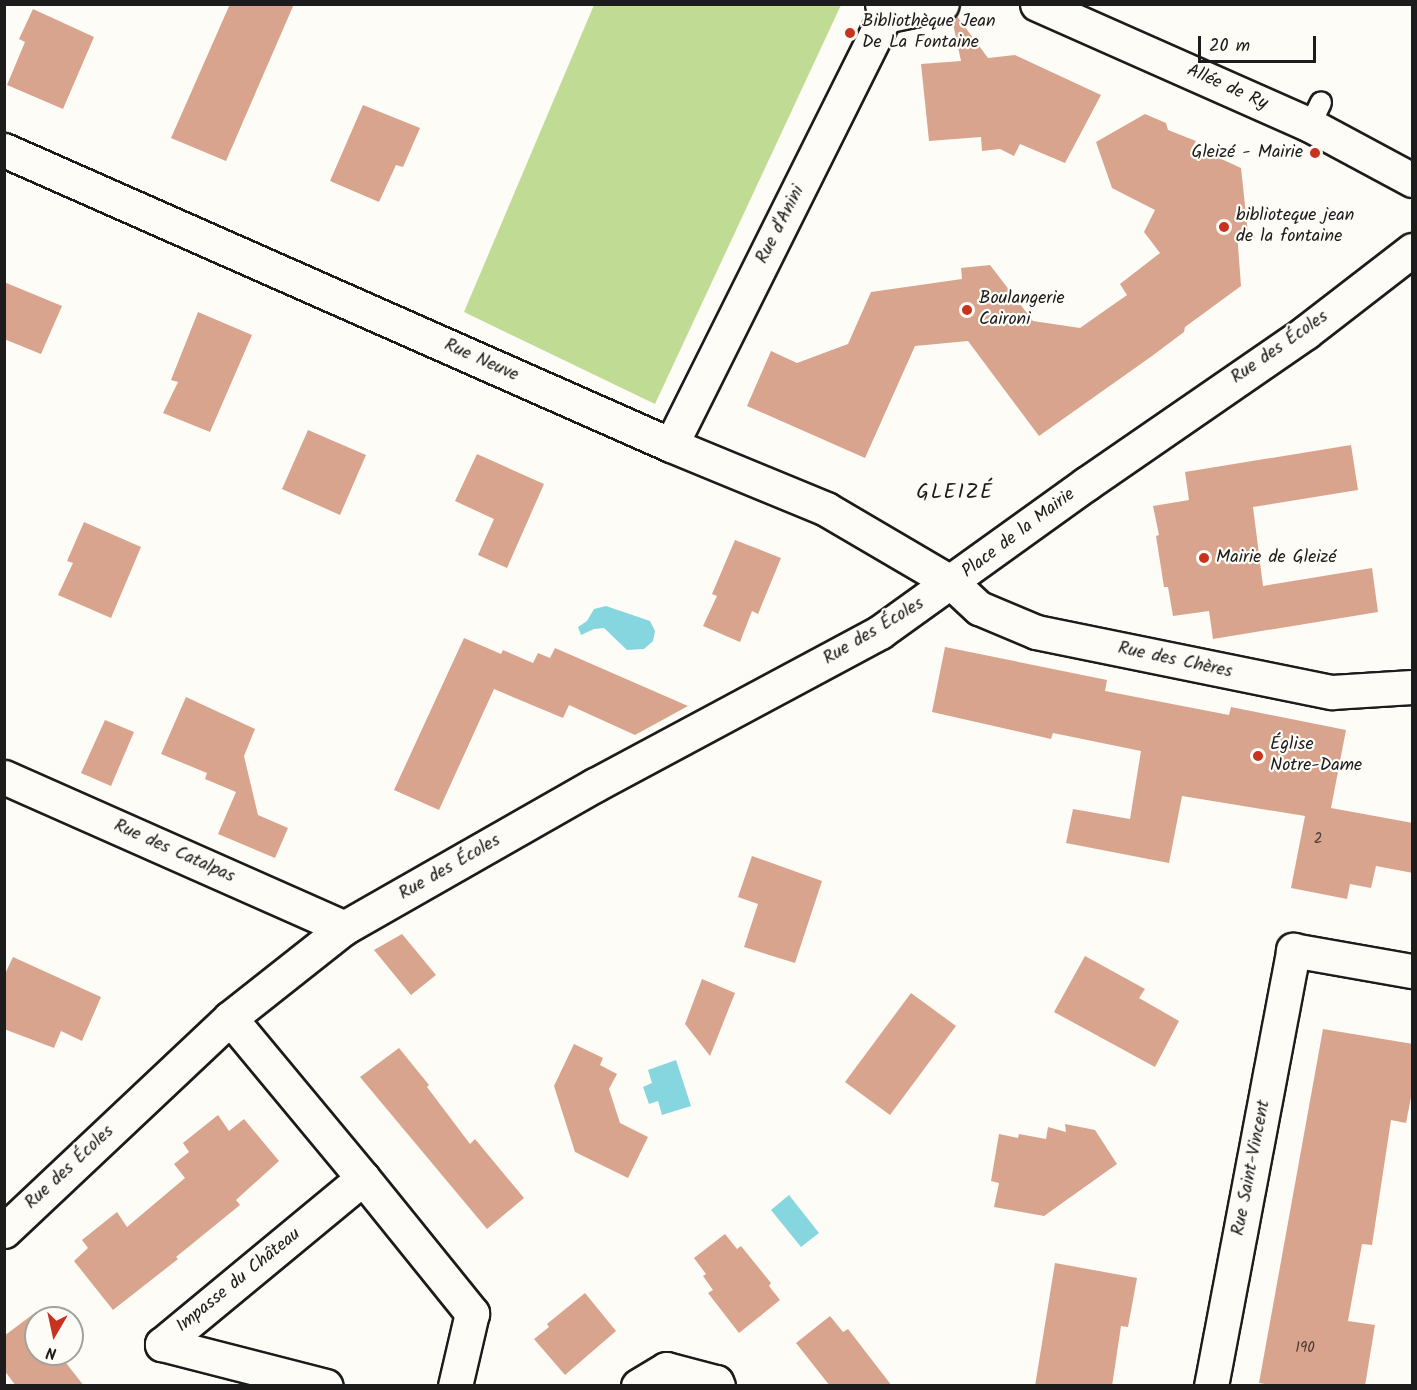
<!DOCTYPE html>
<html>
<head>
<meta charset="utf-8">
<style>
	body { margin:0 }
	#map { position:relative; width:1417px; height:1390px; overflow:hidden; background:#fdfcf7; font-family:Kalam,sans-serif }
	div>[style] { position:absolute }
	.green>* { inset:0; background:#c0db93 }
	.water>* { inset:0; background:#86d6df }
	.building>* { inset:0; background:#d9a48e }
	.roads { filter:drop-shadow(2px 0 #1c1c1c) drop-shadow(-2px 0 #1c1c1c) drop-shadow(0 2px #1c1c1c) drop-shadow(0 -2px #1c1c1c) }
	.lane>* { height:20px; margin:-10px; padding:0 10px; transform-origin:10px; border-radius:10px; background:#fdfcf7 }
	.street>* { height:33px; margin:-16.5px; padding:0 16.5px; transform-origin:16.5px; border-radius:16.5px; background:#fdfcf7 }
	.dots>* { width:16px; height:16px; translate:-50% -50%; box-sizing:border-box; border:3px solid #fdfcf7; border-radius:50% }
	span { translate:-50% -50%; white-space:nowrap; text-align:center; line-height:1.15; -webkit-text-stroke:4.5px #fdfcf7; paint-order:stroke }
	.number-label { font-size:15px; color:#4b3e38 }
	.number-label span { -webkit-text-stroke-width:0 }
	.poi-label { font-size:18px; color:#1c1c1c }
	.left { translate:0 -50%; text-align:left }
	.right { translate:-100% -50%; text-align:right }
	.street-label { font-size:18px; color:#1c1c1c }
	.quarter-label { font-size:21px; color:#1c1c1c; letter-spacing:1.5px }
	.frame { position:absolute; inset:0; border:6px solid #1c1c1c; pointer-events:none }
	.north { position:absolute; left:24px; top:1306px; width:60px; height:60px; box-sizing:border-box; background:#fdfcf7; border:2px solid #a3a29f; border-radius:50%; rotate:189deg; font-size:16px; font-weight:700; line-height:24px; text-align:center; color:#1c1c1c }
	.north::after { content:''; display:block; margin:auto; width:21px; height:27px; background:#c8321e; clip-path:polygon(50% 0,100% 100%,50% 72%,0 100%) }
	.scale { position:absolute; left:1198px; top:36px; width:118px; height:27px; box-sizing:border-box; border:3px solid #1c1c1c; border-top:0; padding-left:8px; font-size:18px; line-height:21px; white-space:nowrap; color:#1c1c1c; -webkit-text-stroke:4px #fdfcf7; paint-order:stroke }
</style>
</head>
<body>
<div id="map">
	<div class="green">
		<i style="clip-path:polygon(594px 5px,841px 5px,655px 404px,464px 312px)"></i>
	</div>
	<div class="water">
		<i style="clip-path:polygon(606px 606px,650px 621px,655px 631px,653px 641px,644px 649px,627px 650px,604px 628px,594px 629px,581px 635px,578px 627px,587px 621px,594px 609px)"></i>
		<i style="clip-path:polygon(676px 1060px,691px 1106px,662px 1115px,658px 1101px,649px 1104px,643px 1087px,652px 1083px,648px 1070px)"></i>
		<i style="clip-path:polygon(789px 1195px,819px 1233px,801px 1247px,771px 1210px)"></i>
	</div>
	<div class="building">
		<i style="clip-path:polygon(230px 4px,294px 4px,226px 161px,171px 138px)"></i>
		<i style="clip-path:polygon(33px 9px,94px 37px,63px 109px,7px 85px,25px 42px,19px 39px)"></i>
		<i style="clip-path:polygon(956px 15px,988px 58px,1015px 55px,1101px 95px,1065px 163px,1020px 144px,1014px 156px,1000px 149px,982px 151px,981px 137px,929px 141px,921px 64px,961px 61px,952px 19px)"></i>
		<i style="clip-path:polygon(363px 105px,420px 128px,403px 167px,396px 165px,379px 202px,330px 181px)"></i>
		<i style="clip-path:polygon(1145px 114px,1166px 123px,1168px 130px,1196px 141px,1193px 146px,1241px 168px,1248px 233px,1237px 232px,1241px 286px,1185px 327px,1184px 332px,1152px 356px,1039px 436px,968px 341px,915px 346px,865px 458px,747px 406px,771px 351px,797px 363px,848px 344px,871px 292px,962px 279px,961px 268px,990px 265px,1033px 321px,1080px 328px,1127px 295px,1120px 284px,1160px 253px,1144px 232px,1155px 210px,1112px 188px,1096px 142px)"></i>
		<i style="clip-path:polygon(4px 282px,62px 306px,41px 354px,4px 339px)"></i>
		<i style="clip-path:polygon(198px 312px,252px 335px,210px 432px,163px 413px,178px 382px,171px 380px)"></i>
		<i style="clip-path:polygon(308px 430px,366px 455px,340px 515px,282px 489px)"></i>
		<i style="clip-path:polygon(1351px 445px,1358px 490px,1253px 507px,1263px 586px,1372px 568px,1378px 612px,1213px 639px,1209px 611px,1173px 616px,1168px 587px,1164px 587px,1156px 536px,1159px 535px,1153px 506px,1189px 500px,1185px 472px)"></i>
		<i style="clip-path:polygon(477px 454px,544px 484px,507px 568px,478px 555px,494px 519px,455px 501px)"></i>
		<i style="clip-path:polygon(84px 522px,141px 547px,111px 618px,58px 595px,73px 563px,67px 561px)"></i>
		<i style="clip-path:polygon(735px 540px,781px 558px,758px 614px,752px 611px,740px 642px,703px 626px,717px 596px,712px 594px)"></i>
		<i style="clip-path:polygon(464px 638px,501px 654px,503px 650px,533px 663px,538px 653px,550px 658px,555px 648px,688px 706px,635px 735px,569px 705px,563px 718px,494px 689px,439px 810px,394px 790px)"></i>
		<i style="clip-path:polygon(945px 647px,1107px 680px,1105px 691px,1229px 715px,1231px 707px,1346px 730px,1331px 808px,1413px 823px,1413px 873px,1376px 866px,1371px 888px,1350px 884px,1347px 899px,1291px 888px,1305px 816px,1182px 796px,1169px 863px,1066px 843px,1073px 809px,1130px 819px,1141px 751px,1053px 733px,1051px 739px,932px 712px)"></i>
		<i style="clip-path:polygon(186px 697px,255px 729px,244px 756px,258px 815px,288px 828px,275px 858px,218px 834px,236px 792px,205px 779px,207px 773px,161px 754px)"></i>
		<i style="clip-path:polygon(105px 720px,134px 732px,111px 786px,81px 773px)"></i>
		<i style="clip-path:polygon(752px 856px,822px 881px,795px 963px,744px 947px,758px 904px,738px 897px)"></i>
		<i style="clip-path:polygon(402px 934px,436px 975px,411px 995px,374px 950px)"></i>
		<i style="clip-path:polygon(1085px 956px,1145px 989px,1139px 998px,1179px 1021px,1155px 1067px,1054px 1012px)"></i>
		<i style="clip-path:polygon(13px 957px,101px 997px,82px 1041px,61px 1031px,54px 1048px,4px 1029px,4px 976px)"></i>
		<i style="clip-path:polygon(702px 979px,735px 993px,710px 1056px,685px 1024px)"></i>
		<i style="clip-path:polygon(911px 993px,956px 1026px,890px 1115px,845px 1082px)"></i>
		<i style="clip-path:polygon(1323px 1029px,1413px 1044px,1413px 1087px,1406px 1123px,1391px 1120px,1372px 1245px,1362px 1244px,1348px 1321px,1375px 1325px,1365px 1386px,1277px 1386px,1259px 1383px)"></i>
		<i style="clip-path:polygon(574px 1044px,603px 1058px,600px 1065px,617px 1074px,609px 1089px,620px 1123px,648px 1137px,628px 1178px,575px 1152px,554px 1086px)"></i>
		<i style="clip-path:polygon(399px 1048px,429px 1085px,427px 1087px,470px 1144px,475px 1139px,524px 1198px,487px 1229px,360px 1077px)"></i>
		<i style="clip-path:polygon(218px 1115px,229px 1131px,244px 1119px,279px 1161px,236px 1200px,240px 1205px,176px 1257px,178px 1259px,113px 1310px,74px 1261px,88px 1248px,82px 1240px,117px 1212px,127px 1227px,185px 1178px,174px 1164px,189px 1152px,183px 1143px)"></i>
		<i style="clip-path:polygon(1065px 1124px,1095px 1130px,1117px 1164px,1044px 1216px,994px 1207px,999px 1183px,991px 1181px,999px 1134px,1018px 1138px,1019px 1134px,1046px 1139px,1048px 1127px,1066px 1132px)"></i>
		<i style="clip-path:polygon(725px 1234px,737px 1249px,741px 1246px,771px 1283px,769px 1286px,780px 1300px,739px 1333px,708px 1293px,713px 1290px,703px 1276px,706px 1274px,694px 1258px)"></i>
		<i style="clip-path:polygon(1055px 1263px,1137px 1278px,1128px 1327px,1121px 1326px,1112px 1386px,1035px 1386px)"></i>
		<i style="clip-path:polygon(585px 1293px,616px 1331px,565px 1375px,534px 1339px,549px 1327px,547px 1324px)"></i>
		<i style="clip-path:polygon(36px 1312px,36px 1354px,59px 1354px,84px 1386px,16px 1386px,4px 1370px,4px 1336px)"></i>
		<i style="clip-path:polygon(830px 1316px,843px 1332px,848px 1329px,892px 1386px,830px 1386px,796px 1343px)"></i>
	</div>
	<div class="roads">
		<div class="lane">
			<i style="left:1310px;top:125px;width:25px;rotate:-64deg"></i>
		</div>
		<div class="street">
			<i style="left:1037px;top:4px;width:299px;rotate:23.9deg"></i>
			<i style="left:1310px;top:125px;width:116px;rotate:28.3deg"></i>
			<i style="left:885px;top:16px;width:58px;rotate:-11.9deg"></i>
			<i style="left:4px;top:150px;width:729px;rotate:23.86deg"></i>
			<i style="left:671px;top:445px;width:168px;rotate:22.4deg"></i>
			<i style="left:826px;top:509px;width:146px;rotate:30.4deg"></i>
			<i style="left:952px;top:583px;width:37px;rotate:43deg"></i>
			<i style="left:979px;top:608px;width:62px;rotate:22.8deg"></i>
			<i style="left:1036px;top:632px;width:302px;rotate:11.5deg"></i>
			<i style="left:1332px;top:692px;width:80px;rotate:-3.6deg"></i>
			<i style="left:671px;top:445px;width:479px;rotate:-63.5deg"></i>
			<i style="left:885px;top:16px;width:12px;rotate:-104deg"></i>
			<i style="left:4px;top:777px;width:372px;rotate:23.9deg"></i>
			<i style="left:230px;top:1018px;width:208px;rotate:50.3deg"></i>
			<i style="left:363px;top:1178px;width:261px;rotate:140.4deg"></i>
			<i style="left:162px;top:1344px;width:169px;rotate:14.4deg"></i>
			<i style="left:363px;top:1178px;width:174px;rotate:51.1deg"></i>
			<i style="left:472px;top:1313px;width:75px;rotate:103.1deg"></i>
			<i style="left:4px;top:1231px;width:311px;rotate:-43.3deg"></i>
			<i style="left:230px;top:1018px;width:145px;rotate:-38.3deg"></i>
			<i style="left:344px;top:928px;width:289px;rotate:-29.7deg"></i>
			<i style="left:595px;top:785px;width:323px;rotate:-28.2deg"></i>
			<i style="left:880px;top:632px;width:254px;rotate:-35.7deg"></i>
			<i style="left:1086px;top:484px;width:267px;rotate:-34.6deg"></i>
			<i style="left:1306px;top:332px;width:134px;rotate:-37.7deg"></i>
			<i style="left:638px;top:1386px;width:33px;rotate:-31deg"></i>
			<i style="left:666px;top:1369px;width:52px;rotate:14.6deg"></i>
			<i style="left:716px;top:1382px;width:4px;rotate:63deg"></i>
			<i style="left:1211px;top:1386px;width:444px;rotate:-79.3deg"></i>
			<i style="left:1293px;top:950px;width:121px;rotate:10deg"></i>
		</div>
	</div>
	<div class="dots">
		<i style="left:850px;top:33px;background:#c8321e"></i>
		<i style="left:1315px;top:153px;background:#c8321e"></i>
		<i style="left:1224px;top:227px;background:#c8321e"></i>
		<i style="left:967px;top:310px;background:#c8321e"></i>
		<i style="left:1204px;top:558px;background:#c8321e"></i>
		<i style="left:1258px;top:756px;background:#c8321e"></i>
	</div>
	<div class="number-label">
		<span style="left:1318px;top:840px">2</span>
		<span style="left:1305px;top:1349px">190</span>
	</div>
	<div class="poi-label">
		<span class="left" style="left:862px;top:33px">Bibliothèque Jean<br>De La Fontaine</span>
		<span class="right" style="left:1303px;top:153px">Gleizé - Mairie</span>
		<span class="left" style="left:1236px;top:227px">biblioteque jean<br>de la fontaine</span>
		<span class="left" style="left:979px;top:310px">Boulangerie<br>Caironi</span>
		<span class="left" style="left:1216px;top:558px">Mairie de Gleizé</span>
		<span class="left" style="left:1270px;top:756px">Église<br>Notre-Dame</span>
	</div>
	<div class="street-label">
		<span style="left:1227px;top:88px;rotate:24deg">Allée de Ry</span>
		<span style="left:781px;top:225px;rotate:-63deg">Rue d'Anini</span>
		<span style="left:1280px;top:348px;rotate:-35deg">Rue des Écoles</span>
		<span style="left:481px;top:361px;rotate:24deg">Rue Neuve</span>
		<span style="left:1019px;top:534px;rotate:-37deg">Place de la Mairie</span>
		<span style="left:874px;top:632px;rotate:-31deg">Rue des Écoles</span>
		<span style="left:1175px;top:661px;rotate:12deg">Rue des Chères</span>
		<span style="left:174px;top:852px;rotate:24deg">Rue des Catalpas</span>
		<span style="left:450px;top:868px;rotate:-30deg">Rue des Écoles</span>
		<span style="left:70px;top:1168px;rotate:-43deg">Rue des Écoles</span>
		<span style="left:1252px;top:1168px;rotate:-79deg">Rue Saint-Vincent</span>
		<span style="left:239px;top:1281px;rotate:-39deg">Impasse du Château</span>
	</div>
	<div class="quarter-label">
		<span style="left:955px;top:493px">GLEIZÉ</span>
	</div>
	<div class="frame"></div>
	<div class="north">N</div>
	<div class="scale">20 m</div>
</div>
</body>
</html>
